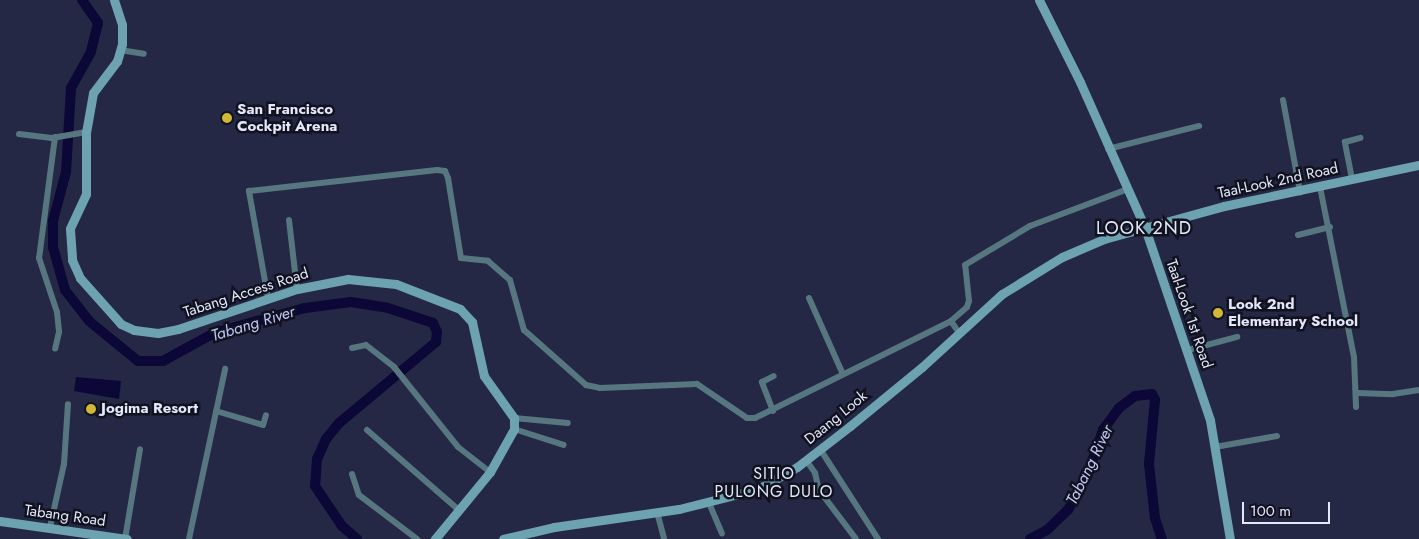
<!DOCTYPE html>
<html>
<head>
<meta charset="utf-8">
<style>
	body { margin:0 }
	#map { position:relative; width:1419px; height:539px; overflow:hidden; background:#252845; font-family:Jost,sans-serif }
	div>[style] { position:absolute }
	.water>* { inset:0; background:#0b0736 }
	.river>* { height:10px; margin:-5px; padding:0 5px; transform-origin:5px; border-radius:5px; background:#0b0736 }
	.street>* { height:6px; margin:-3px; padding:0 3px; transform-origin:3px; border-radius:3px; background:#577780 }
	.secondary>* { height:9px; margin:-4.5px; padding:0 4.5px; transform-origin:4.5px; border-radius:4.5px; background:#6da2b0 }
	.dots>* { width:14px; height:14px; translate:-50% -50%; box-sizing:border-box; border:2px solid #11121f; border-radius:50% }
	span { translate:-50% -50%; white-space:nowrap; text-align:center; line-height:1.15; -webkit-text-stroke:5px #11121f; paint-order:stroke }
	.poi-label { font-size:15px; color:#e3e7fa; font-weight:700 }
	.left { translate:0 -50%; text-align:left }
	.street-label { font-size:15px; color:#e3e7fa }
	.water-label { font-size:16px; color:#bec7f8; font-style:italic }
	.neighbourhood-label { font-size:16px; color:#e3e7fa; letter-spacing:1px }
	.quarter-label { font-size:18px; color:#e3e7fa; letter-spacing:1px }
	.scale { position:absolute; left:1242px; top:502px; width:88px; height:22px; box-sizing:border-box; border:2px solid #e3e7fa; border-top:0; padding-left:6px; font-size:15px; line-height:18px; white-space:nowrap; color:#e3e7fa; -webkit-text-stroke:4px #11121f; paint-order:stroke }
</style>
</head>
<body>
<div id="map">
	<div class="water">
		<i style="clip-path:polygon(76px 377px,121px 381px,119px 399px,74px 391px)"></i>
	</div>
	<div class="river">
		<i style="left:82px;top:0;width:28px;rotate:55deg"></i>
		<i style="left:98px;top:23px;width:30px;rotate:104deg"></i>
		<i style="left:91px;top:52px;width:41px;rotate:119.1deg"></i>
		<i style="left:71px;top:88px;width:84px;rotate:93.4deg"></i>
		<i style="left:66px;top:172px;width:51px;rotate:104.9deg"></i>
		<i style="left:53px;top:221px;width:26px;rotate:90deg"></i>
		<i style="left:53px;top:247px;width:45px;rotate:74.4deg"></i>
		<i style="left:65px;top:290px;width:39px;rotate:52deg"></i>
		<i style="left:89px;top:321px;width:63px;rotate:39.2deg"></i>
		<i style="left:138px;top:361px;width:25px"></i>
		<i style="left:163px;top:361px;width:58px;rotate:-28.8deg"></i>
		<i style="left:214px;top:333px;width:45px;rotate:-15.6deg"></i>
		<i style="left:257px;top:321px;width:50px;rotate:-15.2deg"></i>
		<i style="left:305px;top:308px;width:46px;rotate:-7.4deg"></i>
		<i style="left:351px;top:302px;width:37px;rotate:9deg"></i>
		<i style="left:388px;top:308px;width:47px;rotate:18.4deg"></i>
		<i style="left:433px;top:323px;width:10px;rotate:66deg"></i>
		<i style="left:437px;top:332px;width:10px;rotate:96deg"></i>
		<i style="left:436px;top:342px;width:126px;rotate:140.1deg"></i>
		<i style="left:339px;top:423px;width:21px;rotate:129deg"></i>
		<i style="left:326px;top:439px;width:22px;rotate:114deg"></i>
		<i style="left:317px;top:459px;width:27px;rotate:94deg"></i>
		<i style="left:315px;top:486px;width:48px;rotate:56deg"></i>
		<i style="left:342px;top:526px;width:20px;rotate:41deg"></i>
		<i style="left:1030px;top:539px;width:19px;rotate:-28deg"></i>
		<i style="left:1047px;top:530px;width:29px;rotate:-44deg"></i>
		<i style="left:1068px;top:510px;width:42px;rotate:-61.6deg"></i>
		<i style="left:1088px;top:473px;width:46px;rotate:-70.8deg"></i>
		<i style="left:1103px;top:430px;width:27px;rotate:-54deg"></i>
		<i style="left:1119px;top:408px;width:20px;rotate:-37deg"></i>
		<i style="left:1135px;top:396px;width:17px;rotate:-7deg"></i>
		<i style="left:1152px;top:394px;width:7px;rotate:63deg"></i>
		<i style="left:1155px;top:400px;width:64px;rotate:95.4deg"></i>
		<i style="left:1149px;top:464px;width:54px;rotate:83.7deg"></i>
		<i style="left:1155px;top:518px;width:22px;rotate:72deg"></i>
	</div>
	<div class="street">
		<i style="left:120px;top:50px;width:24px;rotate:9deg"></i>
		<i style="left:1283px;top:100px;width:94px;rotate:79.5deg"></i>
		<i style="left:19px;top:134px;width:33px;rotate:7deg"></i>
		<i style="left:52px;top:138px;width:35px;rotate:-10deg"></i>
		<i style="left:55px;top:137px;width:122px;rotate:97.5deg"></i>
		<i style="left:39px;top:258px;width:57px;rotate:71.6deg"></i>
		<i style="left:57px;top:312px;width:20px;rotate:84deg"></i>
		<i style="left:59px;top:332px;width:17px;rotate:103deg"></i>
		<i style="left:1108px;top:149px;width:94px;rotate:-14.2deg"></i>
		<i style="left:1352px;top:179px;width:38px;rotate:-101deg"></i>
		<i style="left:1345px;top:142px;width:16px;rotate:-15deg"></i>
		<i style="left:1320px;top:187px;width:173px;rotate:78.7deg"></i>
		<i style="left:1354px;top:357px;width:50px;rotate:87.7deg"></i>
		<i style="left:289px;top:220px;width:69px;rotate:83.4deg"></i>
		<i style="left:1298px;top:235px;width:33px;rotate:-14deg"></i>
		<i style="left:268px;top:298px;width:109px;rotate:-100.1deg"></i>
		<i style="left:249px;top:191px;width:189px;rotate:-6.4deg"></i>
		<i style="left:437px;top:170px;width:8px;rotate:7deg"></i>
		<i style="left:445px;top:171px;width:8px;rotate:67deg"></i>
		<i style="left:448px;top:178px;width:81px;rotate:80.8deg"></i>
		<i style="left:461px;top:258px;width:27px;rotate:6deg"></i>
		<i style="left:488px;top:261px;width:29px;rotate:41deg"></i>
		<i style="left:510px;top:280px;width:52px;rotate:74.4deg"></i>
		<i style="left:524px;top:330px;width:83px;rotate:41.6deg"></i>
		<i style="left:586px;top:385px;width:14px;rotate:12deg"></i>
		<i style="left:600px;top:388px;width:97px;rotate:-2.4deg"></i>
		<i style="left:697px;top:384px;width:60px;rotate:34.2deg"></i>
		<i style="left:747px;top:418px;width:8px"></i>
		<i style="left:755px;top:418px;width:219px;rotate:-26.3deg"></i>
		<i style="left:951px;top:321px;width:14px;rotate:56deg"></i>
		<i style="left:809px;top:298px;width:81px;rotate:66deg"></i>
		<i style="left:951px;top:321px;width:21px;rotate:-41deg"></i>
		<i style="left:967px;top:307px;width:6px;rotate:-72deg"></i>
		<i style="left:969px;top:301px;width:36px;rotate:-96deg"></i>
		<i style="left:965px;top:265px;width:76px;rotate:-31deg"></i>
		<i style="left:1030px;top:226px;width:105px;rotate:-20.7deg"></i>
		<i style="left:352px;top:348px;width:14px;rotate:-12deg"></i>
		<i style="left:366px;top:345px;width:36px;rotate:38deg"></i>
		<i style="left:394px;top:367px;width:102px;rotate:51.3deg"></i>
		<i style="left:458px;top:447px;width:41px;rotate:38deg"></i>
		<i style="left:1188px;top:350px;width:51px;rotate:-14.9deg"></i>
		<i style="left:1357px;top:393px;width:36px;rotate:2deg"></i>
		<i style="left:1393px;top:394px;width:26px;rotate:-9deg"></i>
		<i style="left:216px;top:411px;width:49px;rotate:16.6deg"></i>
		<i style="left:263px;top:425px;width:10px;rotate:-73deg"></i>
		<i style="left:773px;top:411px;width:31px;rotate:-111deg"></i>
		<i style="left:762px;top:382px;width:13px;rotate:-27deg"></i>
		<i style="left:514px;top:418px;width:54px;rotate:5.3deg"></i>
		<i style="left:514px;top:429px;width:52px;rotate:17.7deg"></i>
		<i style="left:367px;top:430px;width:123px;rotate:41.1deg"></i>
		<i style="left:1215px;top:447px;width:63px;rotate:-10.1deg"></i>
		<i style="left:820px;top:449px;width:107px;rotate:57.2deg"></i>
		<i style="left:806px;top:460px;width:16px;rotate:55deg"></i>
		<i style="left:815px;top:473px;width:17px;rotate:77deg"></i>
		<i style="left:819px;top:490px;width:61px;rotate:52.9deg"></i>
		<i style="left:352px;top:474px;width:22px;rotate:72deg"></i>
		<i style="left:359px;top:495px;width:73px;rotate:37.2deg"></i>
		<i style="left:709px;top:503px;width:33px;rotate:67deg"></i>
		<i style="left:657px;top:512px;width:28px;rotate:75deg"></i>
		<i style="left:50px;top:527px;width:65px;rotate:-77.5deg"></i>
		<i style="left:64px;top:464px;width:60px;rotate:-86.2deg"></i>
		<i style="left:125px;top:539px;width:91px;rotate:-80.5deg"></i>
		<i style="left:189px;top:539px;width:174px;rotate:-78deg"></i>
	</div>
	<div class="secondary">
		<i style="left:114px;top:0;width:26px;rotate:72deg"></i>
		<i style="left:122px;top:25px;width:19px;rotate:90deg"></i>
		<i style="left:122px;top:44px;width:18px;rotate:106deg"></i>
		<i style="left:117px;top:61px;width:40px;rotate:127deg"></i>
		<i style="left:93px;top:93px;width:40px;rotate:100deg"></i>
		<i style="left:86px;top:132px;width:62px;rotate:90deg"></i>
		<i style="left:86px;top:194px;width:38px;rotate:115deg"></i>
		<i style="left:70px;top:229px;width:31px;rotate:86deg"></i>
		<i style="left:72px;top:260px;width:20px;rotate:66deg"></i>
		<i style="left:80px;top:278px;width:62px;rotate:48.3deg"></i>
		<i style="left:121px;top:324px;width:14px;rotate:25deg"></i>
		<i style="left:134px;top:330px;width:24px;rotate:7deg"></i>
		<i style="left:158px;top:333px;width:20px;rotate:-11deg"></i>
		<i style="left:178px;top:329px;width:126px;rotate:-18.6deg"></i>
		<i style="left:297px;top:289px;width:52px;rotate:-11.1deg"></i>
		<i style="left:348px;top:279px;width:48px;rotate:5.9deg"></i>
		<i style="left:396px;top:284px;width:69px;rotate:21.3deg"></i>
		<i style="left:460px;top:309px;width:18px;rotate:47deg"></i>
		<i style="left:472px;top:322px;width:55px;rotate:77.5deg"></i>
		<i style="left:484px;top:376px;width:52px;rotate:54.5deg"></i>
		<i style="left:514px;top:418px;width:11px;rotate:90deg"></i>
		<i style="left:514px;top:429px;width:49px;rotate:119.2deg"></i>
		<i style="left:490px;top:472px;width:87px;rotate:129.4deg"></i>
		<i style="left:1039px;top:0;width:92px;rotate:63.4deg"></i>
		<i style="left:1080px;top:82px;width:160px;rotate:66deg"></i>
		<i style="left:1145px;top:228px;width:203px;rotate:71.3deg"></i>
		<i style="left:1210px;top:420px;width:121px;rotate:80.5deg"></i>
		<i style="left:0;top:521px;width:128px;rotate:8.1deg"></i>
		<i style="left:503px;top:539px;width:52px;rotate:-13.2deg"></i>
		<i style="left:554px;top:527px;width:126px;rotate:-8.2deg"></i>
		<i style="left:679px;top:509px;width:81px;rotate:-14.2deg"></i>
		<i style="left:758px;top:489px;width:45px;rotate:-29.4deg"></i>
		<i style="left:797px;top:467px;width:67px;rotate:-37.7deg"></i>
		<i style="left:850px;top:426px;width:93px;rotate:-39.3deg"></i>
		<i style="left:922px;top:367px;width:108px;rotate:-42.4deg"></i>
		<i style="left:1002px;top:294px;width:70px;rotate:-31.7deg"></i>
		<i style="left:1062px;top:257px;width:46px;rotate:-23.2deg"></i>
		<i style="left:1104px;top:239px;width:124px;rotate:-15.4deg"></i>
		<i style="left:1224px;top:206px;width:199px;rotate:-11.9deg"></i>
	</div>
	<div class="dots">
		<i style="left:227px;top:118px;background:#d1b736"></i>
		<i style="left:1218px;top:313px;background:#d1b736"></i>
		<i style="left:91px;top:409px;background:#d1b736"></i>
	</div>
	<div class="poi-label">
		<span class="left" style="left:237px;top:118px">San Francisco<br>Cockpit Arena</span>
		<span class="left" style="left:1228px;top:313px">Look 2nd<br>Elementary School</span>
		<span class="left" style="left:101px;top:409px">Jogima Resort</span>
	</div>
	<div class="street-label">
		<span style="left:1278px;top:181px;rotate:-12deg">Taal-Look 2nd Road</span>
		<span style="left:246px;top:293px;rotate:-18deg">Tabang Access Road</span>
		<span style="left:1189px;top:314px;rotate:71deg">Taal-Look 1st Road</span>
		<span style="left:836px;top:418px;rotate:-39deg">Daang Look</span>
		<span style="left:65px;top:516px;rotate:8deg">Tabang Road</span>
	</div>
	<div class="water-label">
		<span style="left:253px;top:324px;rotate:-17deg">Tabang River</span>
		<span style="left:1090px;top:465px;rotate:-64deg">Tabang River</span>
	</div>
	<div class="neighbourhood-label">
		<span style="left:774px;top:483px">SITIO<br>PULONG DULO</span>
	</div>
	<div class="quarter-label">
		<span style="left:1144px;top:228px">LOOK 2ND</span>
	</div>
	<div class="scale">100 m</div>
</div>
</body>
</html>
